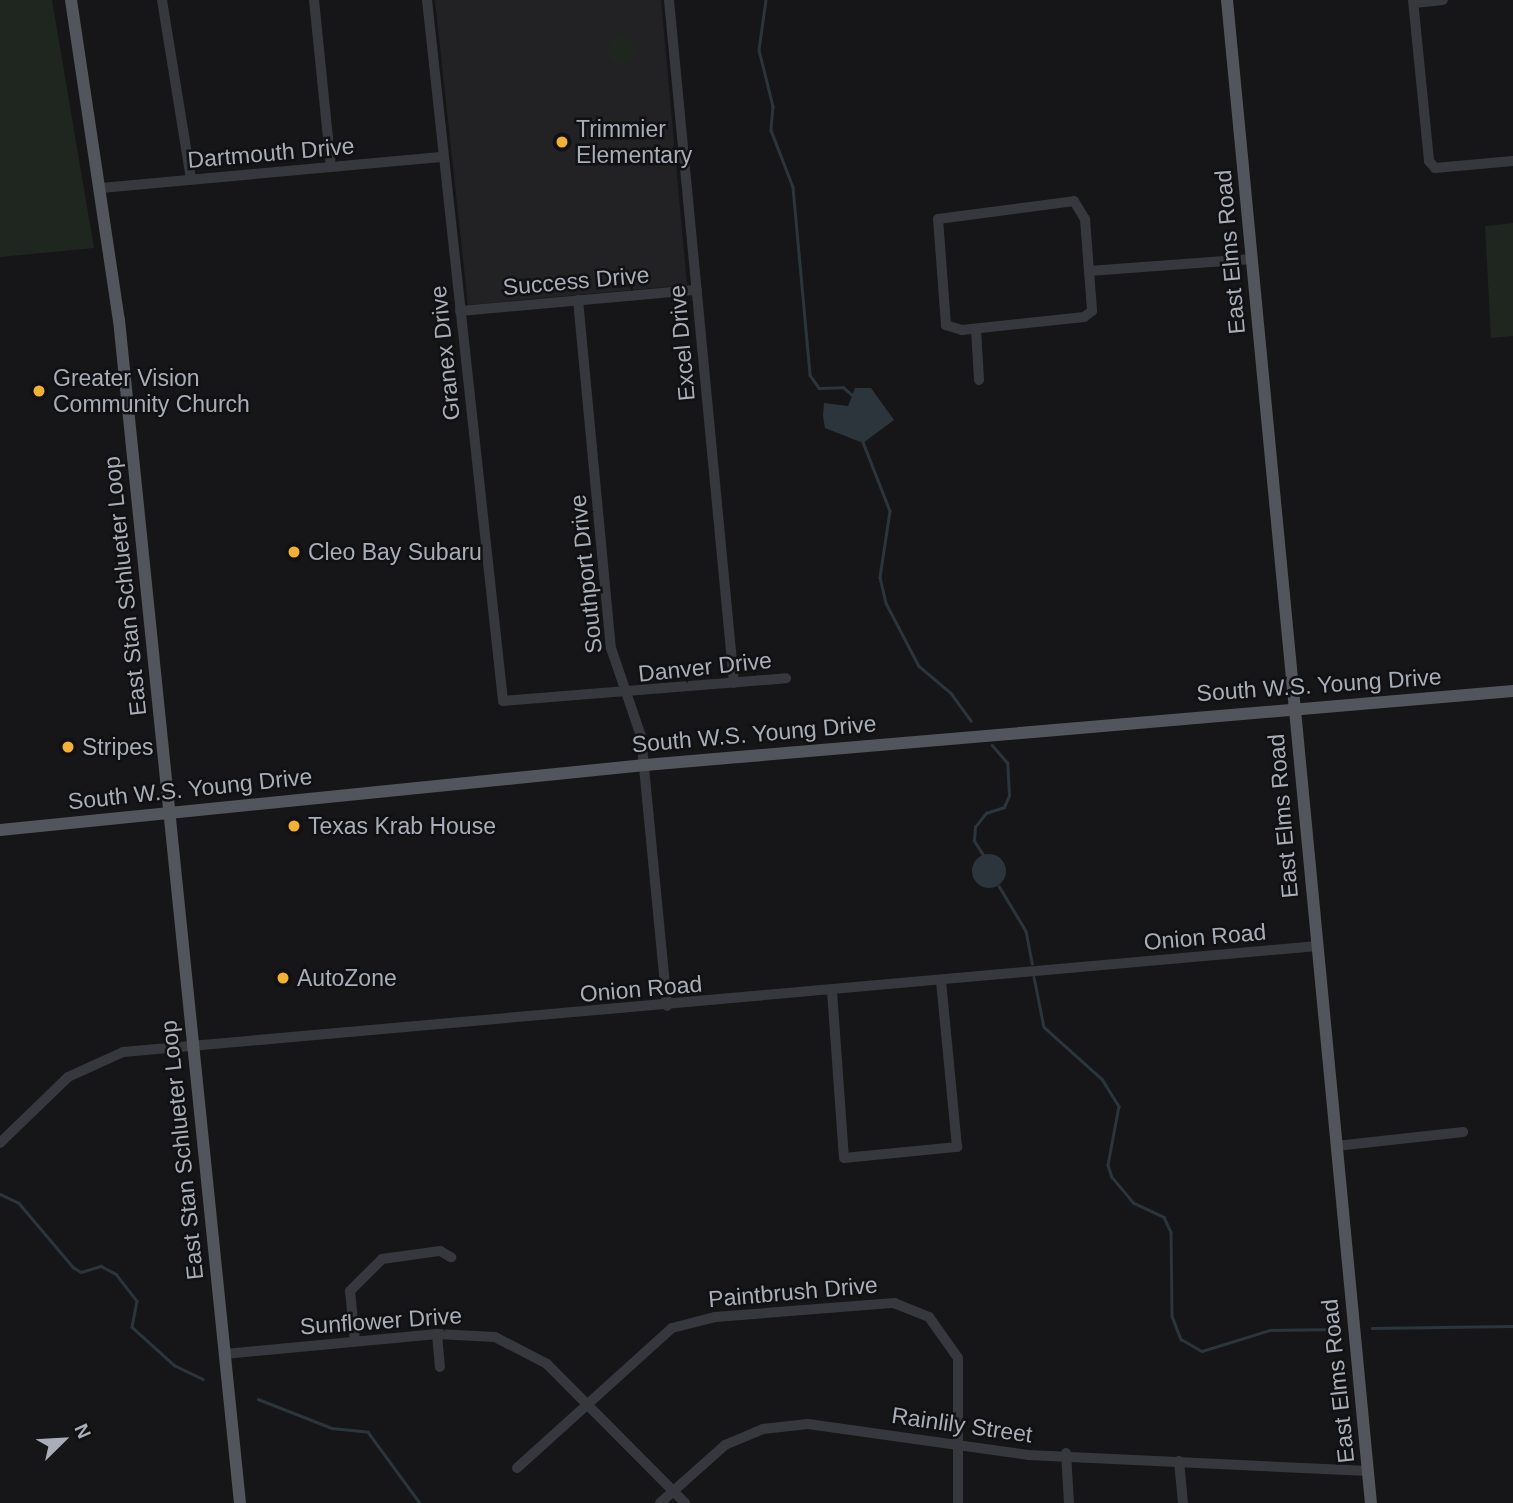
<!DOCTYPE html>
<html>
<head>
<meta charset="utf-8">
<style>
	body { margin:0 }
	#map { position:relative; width:1513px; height:1503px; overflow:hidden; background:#161618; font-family:Helvetica,sans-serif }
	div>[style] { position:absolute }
	.built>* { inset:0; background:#222225 }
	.green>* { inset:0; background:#1e261f }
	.round { border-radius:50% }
	.water>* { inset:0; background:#2c353c }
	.stream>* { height:2.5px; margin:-1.25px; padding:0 1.25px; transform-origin:1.25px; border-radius:1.25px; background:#2c353c }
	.minor>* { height:10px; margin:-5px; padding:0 5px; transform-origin:5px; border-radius:5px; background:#37383d }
	.major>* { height:12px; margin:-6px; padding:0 6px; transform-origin:6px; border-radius:6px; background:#53555c }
	.dots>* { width:19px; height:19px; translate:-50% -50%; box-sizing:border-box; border:4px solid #111113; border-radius:50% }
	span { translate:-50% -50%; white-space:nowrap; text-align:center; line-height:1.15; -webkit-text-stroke:5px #111113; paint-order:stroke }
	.poi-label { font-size:23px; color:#a8adb8 }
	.left { translate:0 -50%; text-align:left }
	.street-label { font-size:23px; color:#a8adb8 }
	.north { position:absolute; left:28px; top:1405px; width:70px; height:70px; -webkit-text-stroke:5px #111113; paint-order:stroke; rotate:66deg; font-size:19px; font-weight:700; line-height:28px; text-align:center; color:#a8adb8 }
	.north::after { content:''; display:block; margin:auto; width:24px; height:32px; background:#a8adb8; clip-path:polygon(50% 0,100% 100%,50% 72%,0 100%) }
</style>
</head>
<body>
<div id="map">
	<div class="built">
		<i style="clip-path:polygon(435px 0,661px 0,687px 285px,468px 305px)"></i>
	</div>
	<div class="green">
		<i style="clip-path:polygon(0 0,52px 0,94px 248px,0 257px)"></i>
		<i class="round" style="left:607px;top:36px;width:28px;height:28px"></i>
		<i style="clip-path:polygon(1513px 223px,1513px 336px,1491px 338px,1485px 226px)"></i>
	</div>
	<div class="water">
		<i style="clip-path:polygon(855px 388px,871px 388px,894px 420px,863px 443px,825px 428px,823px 416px,824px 403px,848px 406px)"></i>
		<i class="round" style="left:972px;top:854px;width:34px;height:34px"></i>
	</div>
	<div class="stream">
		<i style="left:766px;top:0;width:50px;rotate:98deg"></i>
		<i style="left:759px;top:50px;width:58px;rotate:76deg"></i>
		<i style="left:773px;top:106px;width:24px;rotate:95deg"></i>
		<i style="left:771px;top:130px;width:61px;rotate:68.9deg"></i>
		<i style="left:793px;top:187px;width:189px;rotate:84.8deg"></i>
		<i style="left:810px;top:375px;width:16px;rotate:55deg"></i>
		<i style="left:819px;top:388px;width:24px;rotate:-2deg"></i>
		<i style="left:843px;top:387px;width:11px;rotate:41deg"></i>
		<i style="left:863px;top:442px;width:74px;rotate:68.6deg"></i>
		<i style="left:890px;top:511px;width:67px;rotate:98.6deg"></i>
		<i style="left:880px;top:577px;width:27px;rotate:77deg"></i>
		<i style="left:886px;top:603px;width:71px;rotate:62.4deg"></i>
		<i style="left:919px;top:666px;width:42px;rotate:40.2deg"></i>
		<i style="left:951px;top:693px;width:34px;rotate:54deg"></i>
		<i style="left:983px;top:855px;width:17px;rotate:-123deg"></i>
		<i style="left:974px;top:841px;width:14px;rotate:-86deg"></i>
		<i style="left:975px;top:827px;width:18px;rotate:-52deg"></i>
		<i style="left:986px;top:813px;width:19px;rotate:-18deg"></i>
		<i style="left:1004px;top:807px;width:12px;rotate:-66deg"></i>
		<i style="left:1009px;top:796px;width:33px;rotate:-93deg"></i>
		<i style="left:1007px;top:763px;width:23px;rotate:-131deg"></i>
		<i style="left:999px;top:886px;width:52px;rotate:59deg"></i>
		<i style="left:1026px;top:931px;width:33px;rotate:79deg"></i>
		<i style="left:1034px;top:977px;width:51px;rotate:78.7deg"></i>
		<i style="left:1044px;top:1027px;width:78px;rotate:41.9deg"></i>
		<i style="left:1102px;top:1079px;width:32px;rotate:58deg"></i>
		<i style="left:1119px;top:1106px;width:60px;rotate:100.6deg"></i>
		<i style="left:1108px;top:1165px;width:13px;rotate:72deg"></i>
		<i style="left:1112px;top:1177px;width:34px;rotate:50deg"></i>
		<i style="left:1134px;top:1203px;width:33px;rotate:25deg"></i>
		<i style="left:1164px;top:1217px;width:17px;rotate:65deg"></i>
		<i style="left:1171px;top:1232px;width:84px;rotate:89.3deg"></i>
		<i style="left:1172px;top:1316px;width:25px;rotate:69deg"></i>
		<i style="left:1181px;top:1339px;width:24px;rotate:30deg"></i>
		<i style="left:1202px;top:1351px;width:71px;rotate:-17.2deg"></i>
		<i style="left:1270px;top:1330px;width:67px;rotate:-0.9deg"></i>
		<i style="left:0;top:1194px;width:21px;rotate:25deg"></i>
		<i style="left:19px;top:1203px;width:84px;rotate:49.8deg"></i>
		<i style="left:73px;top:1267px;width:9px;rotate:32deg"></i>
		<i style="left:81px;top:1272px;width:21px;rotate:-17deg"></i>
		<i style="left:101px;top:1266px;width:17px;rotate:28deg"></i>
		<i style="left:116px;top:1274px;width:34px;rotate:52deg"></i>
		<i style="left:137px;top:1301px;width:26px;rotate:101deg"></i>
		<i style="left:132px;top:1327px;width:57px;rotate:42.1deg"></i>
		<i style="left:174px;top:1365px;width:32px;rotate:26deg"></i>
		<i style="left:1372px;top:1328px;width:141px;rotate:-0.8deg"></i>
		<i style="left:258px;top:1399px;width:79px;rotate:21.4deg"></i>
		<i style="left:332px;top:1428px;width:36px;rotate:6deg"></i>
		<i style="left:368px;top:1432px;width:88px;rotate:53.8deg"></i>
	</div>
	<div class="minor">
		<i style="left:162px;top:0;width:182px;rotate:80.8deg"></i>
		<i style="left:314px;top:0;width:168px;rotate:84.2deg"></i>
		<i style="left:427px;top:0;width:705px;rotate:83.81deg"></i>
		<i style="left:503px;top:701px;width:284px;rotate:-4.6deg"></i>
		<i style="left:669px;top:0;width:686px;rotate:84.56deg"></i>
		<i style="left:1413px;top:0;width:162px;rotate:84.3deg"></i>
		<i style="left:1429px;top:161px;width:9px;rotate:49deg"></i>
		<i style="left:1435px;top:168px;width:78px;rotate:-5.1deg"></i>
		<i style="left:1414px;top:3px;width:29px;rotate:-6deg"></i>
		<i style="left:101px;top:188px;width:344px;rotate:-5.2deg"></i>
		<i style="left:1074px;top:201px;width:21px;rotate:59deg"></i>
		<i style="left:1085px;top:219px;width:92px;rotate:85.6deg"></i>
		<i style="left:1092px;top:311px;width:10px;rotate:143deg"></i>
		<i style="left:1084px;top:317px;width:123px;rotate:173.9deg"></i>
		<i style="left:962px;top:330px;width:17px;rotate:-163deg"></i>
		<i style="left:946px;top:325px;width:106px;rotate:-94.3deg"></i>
		<i style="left:938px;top:219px;width:137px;rotate:-7.5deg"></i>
		<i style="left:1089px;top:271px;width:163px;rotate:-4.2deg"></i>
		<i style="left:578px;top:300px;width:350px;rotate:84.6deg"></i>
		<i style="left:611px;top:648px;width:93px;rotate:71.2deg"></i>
		<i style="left:641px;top:736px;width:271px;rotate:84.5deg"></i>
		<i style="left:460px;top:311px;width:238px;rotate:-5.1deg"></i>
		<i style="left:976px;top:329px;width:51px;rotate:86.6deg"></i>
		<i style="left:832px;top:991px;width:167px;rotate:85.9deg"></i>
		<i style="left:844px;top:1158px;width:114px;rotate:-5.6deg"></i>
		<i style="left:957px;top:1147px;width:168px;rotate:-95.5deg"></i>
		<i style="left:0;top:1143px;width:95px;rotate:-44.1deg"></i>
		<i style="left:68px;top:1077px;width:60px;rotate:-24.4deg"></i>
		<i style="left:123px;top:1052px;width:1199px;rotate:-5.07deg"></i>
		<i style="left:1336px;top:1146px;width:128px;rotate:-6.3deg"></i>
		<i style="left:437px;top:1334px;width:33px;rotate:85deg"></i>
		<i style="left:355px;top:1341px;width:50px;rotate:-95.7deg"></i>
		<i style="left:350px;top:1291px;width:45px;rotate:-45deg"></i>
		<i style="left:382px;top:1259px;width:59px;rotate:-7.9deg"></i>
		<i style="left:440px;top:1251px;width:13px;rotate:29deg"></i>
		<i style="left:225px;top:1354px;width:213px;rotate:-5.4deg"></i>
		<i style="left:437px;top:1334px;width:58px;rotate:3deg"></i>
		<i style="left:495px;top:1337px;width:59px;rotate:27.4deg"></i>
		<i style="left:547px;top:1364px;width:196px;rotate:45.2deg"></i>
		<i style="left:1066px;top:1453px;width:50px;rotate:86.6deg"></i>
		<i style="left:1179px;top:1461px;width:42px;rotate:84.6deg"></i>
		<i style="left:517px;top:1468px;width:209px;rotate:-42.1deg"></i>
		<i style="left:672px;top:1328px;width:44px;rotate:-14.3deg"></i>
		<i style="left:715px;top:1317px;width:180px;rotate:-4.5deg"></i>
		<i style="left:894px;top:1303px;width:38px;rotate:22deg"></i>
		<i style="left:929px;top:1317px;width:50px;rotate:54.7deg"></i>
		<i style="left:958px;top:1358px;width:145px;rotate:90deg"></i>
		<i style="left:660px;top:1503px;width:87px;rotate:-41.7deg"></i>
		<i style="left:725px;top:1445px;width:41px;rotate:-22.8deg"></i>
		<i style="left:763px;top:1429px;width:45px;rotate:-6.3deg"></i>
		<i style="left:808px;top:1424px;width:222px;rotate:8deg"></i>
		<i style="left:1028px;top:1455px;width:340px;rotate:2.7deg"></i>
	</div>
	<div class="major">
		<i style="left:71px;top:0;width:324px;rotate:81.5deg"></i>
		<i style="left:119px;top:320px;width:1189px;rotate:84.16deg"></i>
		<i style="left:1227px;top:0;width:1510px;rotate:84.53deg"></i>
		<i style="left:0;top:830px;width:648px;rotate:-5.75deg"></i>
		<i style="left:645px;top:765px;width:871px;rotate:-4.87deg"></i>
	</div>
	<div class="dots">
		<i style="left:562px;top:142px;background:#f2b134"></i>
		<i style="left:39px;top:391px;background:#f2b134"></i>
		<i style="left:294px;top:552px;background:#f2b134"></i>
		<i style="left:68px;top:747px;background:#f2b134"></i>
		<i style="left:294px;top:826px;background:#f2b134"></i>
		<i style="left:283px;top:978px;background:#f2b134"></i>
	</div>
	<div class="poi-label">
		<span class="left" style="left:576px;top:142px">Trimmier<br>Elementary</span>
		<span class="left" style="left:53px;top:391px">Greater Vision<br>Community Church</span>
		<span class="left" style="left:308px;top:552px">Cleo Bay Subaru</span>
		<span class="left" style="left:82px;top:747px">Stripes</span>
		<span class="left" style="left:308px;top:826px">Texas Krab House</span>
		<span class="left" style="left:297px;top:978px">AutoZone</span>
	</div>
	<div class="street-label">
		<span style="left:271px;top:153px;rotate:-5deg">Dartmouth Drive</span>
		<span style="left:1230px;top:252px;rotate:-95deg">East Elms Road</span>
		<span style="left:576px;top:281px;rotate:-5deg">Success Drive</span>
		<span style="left:682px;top:343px;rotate:-95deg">Excel Drive</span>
		<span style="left:445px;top:353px;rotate:-96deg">Granex Drive</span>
		<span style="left:586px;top:574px;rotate:-96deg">Southport Drive</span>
		<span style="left:125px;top:586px;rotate:-96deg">East Stan Schlueter Loop</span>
		<span style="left:705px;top:667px;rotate:-6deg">Danver Drive</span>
		<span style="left:1319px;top:685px;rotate:-4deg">South W.S. Young Drive</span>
		<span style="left:754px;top:734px;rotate:-5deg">South W.S. Young Drive</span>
		<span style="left:190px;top:789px;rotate:-6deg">South W.S. Young Drive</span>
		<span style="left:1283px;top:816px;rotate:-95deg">East Elms Road</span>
		<span style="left:1205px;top:937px;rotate:-5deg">Onion Road</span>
		<span style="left:641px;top:989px;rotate:-5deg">Onion Road</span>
		<span style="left:182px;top:1150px;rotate:-96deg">East Stan Schlueter Loop</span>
		<span style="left:793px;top:1292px;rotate:-5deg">Paintbrush Drive</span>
		<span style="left:381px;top:1321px;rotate:-4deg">Sunflower Drive</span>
		<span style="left:1338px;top:1381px;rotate:-96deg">East Elms Road</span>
		<span style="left:962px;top:1425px;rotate:8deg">Rainlily Street</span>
	</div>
	<div class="north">N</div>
</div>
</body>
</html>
